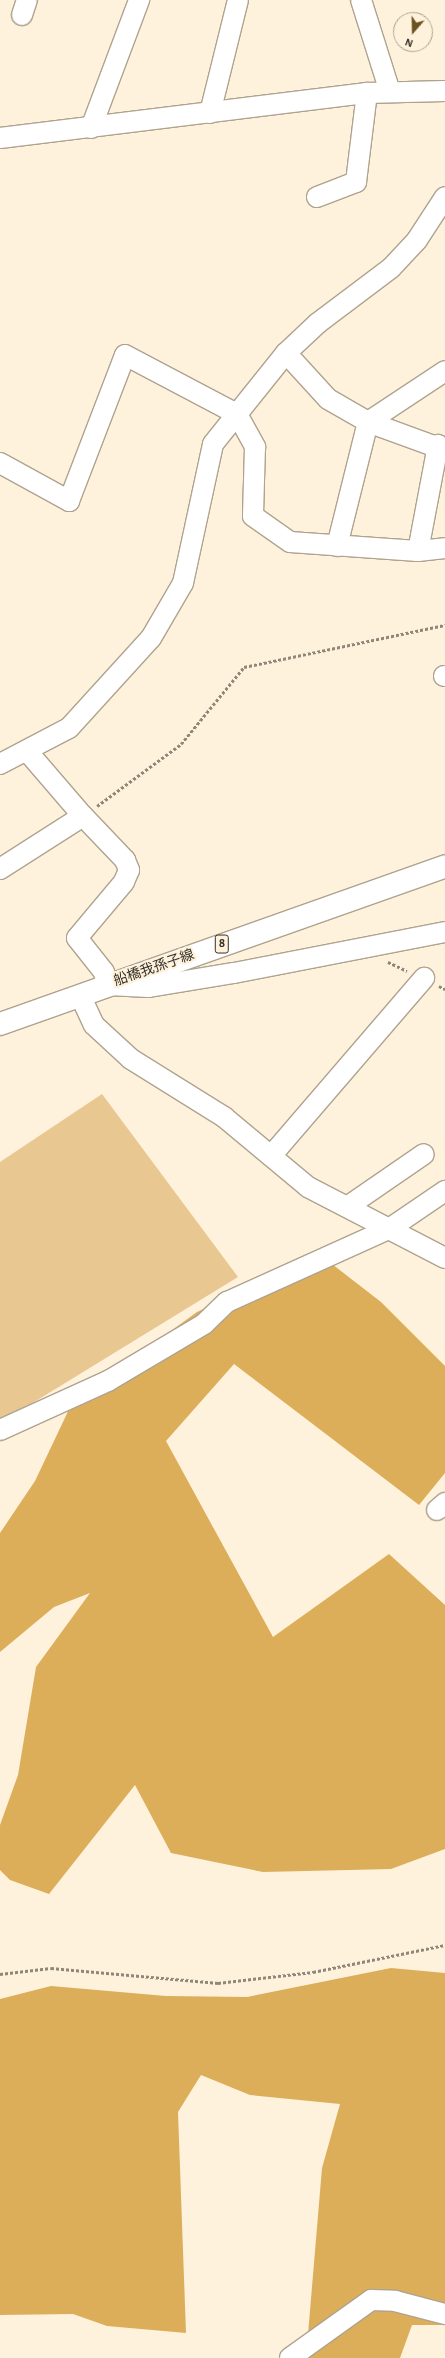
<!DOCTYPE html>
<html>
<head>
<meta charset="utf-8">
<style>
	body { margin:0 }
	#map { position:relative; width:445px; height:2358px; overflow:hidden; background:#fef2dc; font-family:"Alegreya Sans","Noto Sans JP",sans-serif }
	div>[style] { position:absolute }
	.green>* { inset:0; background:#e8c790 }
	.forest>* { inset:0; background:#dcae5a }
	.path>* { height:2.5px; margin-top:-1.25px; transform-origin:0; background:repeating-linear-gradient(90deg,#8f8779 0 3px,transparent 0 5px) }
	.roads { filter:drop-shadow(1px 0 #afa38f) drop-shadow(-1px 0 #afa38f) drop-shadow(0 1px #afa38f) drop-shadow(0 -1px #afa38f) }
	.minor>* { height:20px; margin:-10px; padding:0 10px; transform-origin:10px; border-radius:10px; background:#fff }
	.major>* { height:22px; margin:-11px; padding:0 11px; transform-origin:11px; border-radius:11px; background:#fff }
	span { translate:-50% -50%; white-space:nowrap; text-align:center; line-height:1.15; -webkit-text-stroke:4px #fef2dc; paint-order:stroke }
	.shield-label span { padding:1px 3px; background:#fef2dc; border:1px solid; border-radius:3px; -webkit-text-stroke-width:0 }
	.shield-label { font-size:13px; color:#332e26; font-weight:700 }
	.street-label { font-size:14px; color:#332e26 }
	.north { position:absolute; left:393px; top:12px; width:40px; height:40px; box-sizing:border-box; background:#fef2dc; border:1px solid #ada493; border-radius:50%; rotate:200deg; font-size:11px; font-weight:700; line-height:16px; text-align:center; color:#332e26 }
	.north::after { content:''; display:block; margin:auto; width:14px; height:18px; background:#6b5223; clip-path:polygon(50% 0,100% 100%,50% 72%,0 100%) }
</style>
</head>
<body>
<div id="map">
	<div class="green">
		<i style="clip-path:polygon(102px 1094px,238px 1277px,0 1423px,0 1162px)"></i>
	</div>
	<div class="forest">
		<i style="clip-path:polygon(319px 1254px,381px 1302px,445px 1366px,445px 1473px,419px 1505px,234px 1364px,166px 1441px,273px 1637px,389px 1554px,445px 1605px,445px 1849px,391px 1869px,263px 1872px,171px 1853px,135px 1785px,49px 1894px,10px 1880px,0 1870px,0 1825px,18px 1775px,36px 1667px,90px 1593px,54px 1607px,0 1652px,0 1533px,35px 1481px,72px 1403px,197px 1312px)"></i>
		<i style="clip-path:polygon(391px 1968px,445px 1973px,445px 2325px,412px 2325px,400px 2358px,306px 2358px,322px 2168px,340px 2104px,250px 2095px,201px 2075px,178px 2112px,186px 2333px,107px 2326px,73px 2314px,0 2315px,0 1999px,51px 1986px,166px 1996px,247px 1997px)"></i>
	</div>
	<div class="path">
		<i style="left:97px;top:806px;width:104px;rotate:-36.4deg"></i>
		<i style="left:181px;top:744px;width:99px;rotate:-50.7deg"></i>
		<i style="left:244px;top:667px;width:205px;rotate:-11.8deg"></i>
		<i style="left:388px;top:962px;width:21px;rotate:25deg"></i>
		<i style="left:439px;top:986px;width:7px;rotate:27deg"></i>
		<i style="left:0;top:1974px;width:51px;rotate:-6.7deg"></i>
		<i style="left:51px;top:1968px;width:168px;rotate:5.1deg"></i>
		<i style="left:218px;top:1983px;width:96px;rotate:-6.6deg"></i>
		<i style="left:313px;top:1972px;width:135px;rotate:-11.6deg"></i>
	</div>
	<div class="roads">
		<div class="minor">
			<i style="left:361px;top:0;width:96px;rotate:72.5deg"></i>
			<i style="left:22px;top:15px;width:16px;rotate:-72deg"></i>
			<i style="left:210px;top:113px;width:116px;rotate:-76.1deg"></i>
			<i style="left:91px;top:128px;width:137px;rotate:-69.4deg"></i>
			<i style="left:0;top:138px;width:370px;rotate:-7deg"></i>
			<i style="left:367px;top:93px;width:78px;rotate:-1.5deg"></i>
			<i style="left:317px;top:197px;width:42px;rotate:-21deg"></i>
			<i style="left:356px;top:182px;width:90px;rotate:-83deg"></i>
			<i style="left:286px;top:353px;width:62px;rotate:47.6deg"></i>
			<i style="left:328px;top:399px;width:46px;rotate:29.9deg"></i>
			<i style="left:368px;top:422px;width:82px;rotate:20deg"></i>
			<i style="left:0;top:463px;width:79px;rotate:28.8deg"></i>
			<i style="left:69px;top:501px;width:156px;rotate:-69deg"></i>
			<i style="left:125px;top:355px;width:127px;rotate:27.8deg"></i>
			<i style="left:237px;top:414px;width:38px;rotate:61deg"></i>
			<i style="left:255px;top:447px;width:69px;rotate:91.7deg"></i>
			<i style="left:253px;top:516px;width:45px;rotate:35.1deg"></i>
			<i style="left:290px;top:542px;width:128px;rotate:4deg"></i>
			<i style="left:418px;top:551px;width:27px;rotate:-6deg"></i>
			<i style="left:337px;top:546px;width:128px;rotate:-76deg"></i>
			<i style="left:368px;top:422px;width:92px;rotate:-33.5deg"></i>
			<i style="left:418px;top:551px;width:108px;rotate:-79.3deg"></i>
			<i style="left:444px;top:676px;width:1px"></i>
			<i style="left:27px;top:751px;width:86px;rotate:49.3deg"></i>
			<i style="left:83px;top:816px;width:61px;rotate:46.3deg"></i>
			<i style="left:125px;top:860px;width:11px;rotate:68deg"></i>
			<i style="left:129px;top:870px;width:13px;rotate:113deg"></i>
			<i style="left:124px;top:882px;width:73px;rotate:130deg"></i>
			<i style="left:77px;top:938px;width:43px;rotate:51.5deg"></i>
			<i style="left:104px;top:972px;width:13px;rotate:77deg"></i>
			<i style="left:107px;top:985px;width:42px;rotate:2.7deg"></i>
			<i style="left:149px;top:987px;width:86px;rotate:-9.4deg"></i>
			<i style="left:234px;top:973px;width:215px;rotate:-11deg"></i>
			<i style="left:0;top:764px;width:78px;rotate:-27.6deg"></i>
			<i style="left:69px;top:728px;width:122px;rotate:-47.7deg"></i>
			<i style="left:151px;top:638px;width:64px;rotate:-59.8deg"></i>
			<i style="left:183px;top:583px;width:142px;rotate:-77.8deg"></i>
			<i style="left:213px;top:444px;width:117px;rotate:-51.3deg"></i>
			<i style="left:286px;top:353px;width:44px;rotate:-43.2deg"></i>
			<i style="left:318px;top:323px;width:91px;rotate:-37deg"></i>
			<i style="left:391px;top:268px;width:38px;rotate:-47deg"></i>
			<i style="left:417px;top:240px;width:51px;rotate:-56.9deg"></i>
			<i style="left:0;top:869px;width:98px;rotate:-32.6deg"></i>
			<i style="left:80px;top:995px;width:33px;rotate:65deg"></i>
			<i style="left:94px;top:1025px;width:50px;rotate:42.6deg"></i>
			<i style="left:131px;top:1059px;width:110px;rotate:31.9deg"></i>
			<i style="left:224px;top:1117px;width:109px;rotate:39.8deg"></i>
			<i style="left:308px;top:1187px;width:154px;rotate:27.4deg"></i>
			<i style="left:271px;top:1156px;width:235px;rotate:-49.3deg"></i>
			<i style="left:347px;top:1207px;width:93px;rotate:-34.5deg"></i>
			<i style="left:0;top:1430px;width:119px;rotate:-24.4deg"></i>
			<i style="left:108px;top:1381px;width:112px;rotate:-30.7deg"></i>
			<i style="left:204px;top:1324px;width:32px;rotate:-44deg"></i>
			<i style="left:227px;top:1302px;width:178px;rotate:-24.3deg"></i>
			<i style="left:389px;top:1229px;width:68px;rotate:-34.2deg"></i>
			<i style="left:437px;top:1510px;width:11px;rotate:-41deg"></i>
			<i style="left:290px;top:2358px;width:100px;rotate:-35.6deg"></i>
			<i style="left:371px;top:2300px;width:24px;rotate:2deg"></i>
			<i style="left:395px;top:2301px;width:52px;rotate:14.6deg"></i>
		</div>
		<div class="major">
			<i style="left:0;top:1024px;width:472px;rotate:-19.5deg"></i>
		</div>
	</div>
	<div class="shield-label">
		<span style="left:222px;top:944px">8</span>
	</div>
	<div class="street-label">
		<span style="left:154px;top:968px;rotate:-19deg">船橋我孫子線</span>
	</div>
	<div class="north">N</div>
</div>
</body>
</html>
